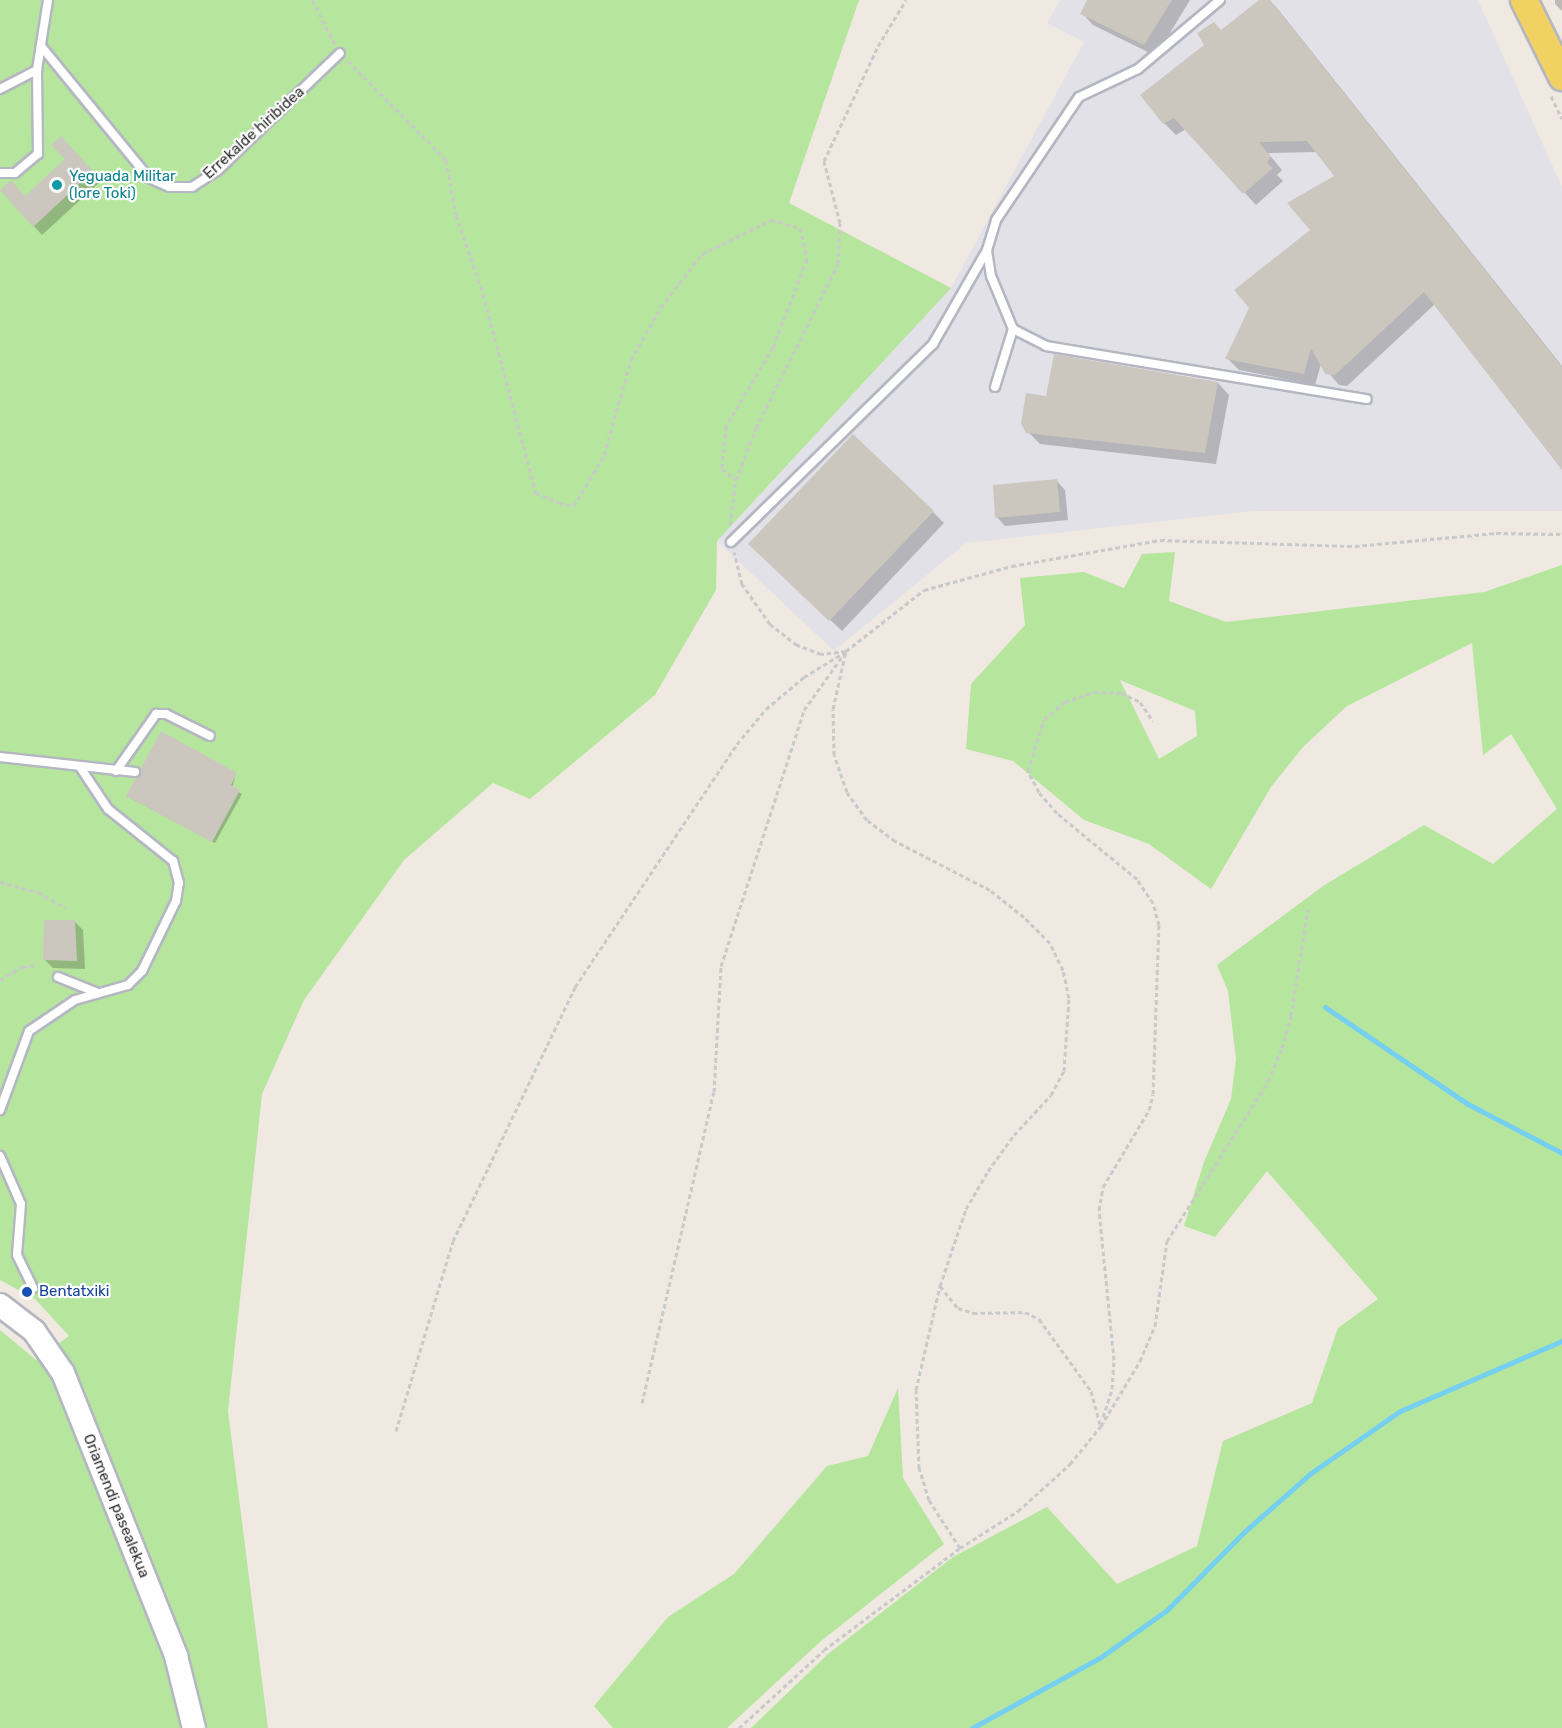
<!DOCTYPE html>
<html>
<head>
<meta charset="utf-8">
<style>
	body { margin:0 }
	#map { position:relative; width:1562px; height:1728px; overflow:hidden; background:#efe9e1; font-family:Rubik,sans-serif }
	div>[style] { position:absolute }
	.industrial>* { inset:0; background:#e3e1e8 }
	.green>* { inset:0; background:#b6e59e }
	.shadow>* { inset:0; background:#0003 }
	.stream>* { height:5px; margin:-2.5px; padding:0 2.5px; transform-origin:2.5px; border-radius:2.5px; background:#75cff0 }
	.building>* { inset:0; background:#cbc7bf }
	.path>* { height:3px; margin-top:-1.5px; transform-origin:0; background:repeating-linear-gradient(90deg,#c9c9c9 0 4.5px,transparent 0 7.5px) }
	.roads { filter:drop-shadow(2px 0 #b4b7c1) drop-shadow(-2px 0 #b4b7c1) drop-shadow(0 2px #b4b7c1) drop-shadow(0 -2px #b4b7c1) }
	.lane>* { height:8px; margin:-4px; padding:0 4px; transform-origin:4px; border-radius:4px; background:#fff }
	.secondary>* { height:22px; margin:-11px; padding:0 11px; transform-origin:11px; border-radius:11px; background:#fff }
	.primary>* { height:26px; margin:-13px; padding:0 13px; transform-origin:13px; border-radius:13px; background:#f2d163 }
	.dots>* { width:16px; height:16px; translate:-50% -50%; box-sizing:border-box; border:3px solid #fff; border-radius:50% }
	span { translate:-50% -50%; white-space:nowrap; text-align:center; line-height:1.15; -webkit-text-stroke:4.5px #fff; paint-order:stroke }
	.street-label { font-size:15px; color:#2e2e2e }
	.culture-label { font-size:15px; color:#0d838f }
	.left { translate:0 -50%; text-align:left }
	.transit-label { font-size:15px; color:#164399 }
</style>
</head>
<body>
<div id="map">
	<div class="industrial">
		<i style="clip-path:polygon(1060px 0,1478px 0,1562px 187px,1562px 511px,1252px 511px,966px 543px,834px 651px,717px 541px,951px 288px,1084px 42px,1047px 23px)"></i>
	</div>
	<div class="green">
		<i style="clip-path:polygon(0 0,859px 0,789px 203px,951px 288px,717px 541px,716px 590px,655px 695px,530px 799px,493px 783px,404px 860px,304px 1000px,262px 1094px,228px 1411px,268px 1728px,0 1728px,0 1330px,36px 1360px,69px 1336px,35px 1299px,0 1280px)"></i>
		<i style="clip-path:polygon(evenodd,1175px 552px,1169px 601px,1226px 622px,1484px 592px,1562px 565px,1562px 1728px,751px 1728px,828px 1654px,953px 1557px,1047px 1507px,1117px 1584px,1197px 1546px,1223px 1441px,1312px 1403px,1338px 1328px,1378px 1299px,1267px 1171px,1215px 1237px,1184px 1226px,1204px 1162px,1231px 1099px,1236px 1059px,1228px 991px,1217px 965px,1323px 886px,1424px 825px,1493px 864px,1557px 809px,1511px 734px,1483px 755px,1472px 643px,1347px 706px,1303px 747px,1271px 787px,1211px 889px,1149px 844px,1084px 820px,1013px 761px,966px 749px,971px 684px,1025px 625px,1020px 578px,1084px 572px,1124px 588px,1142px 554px,1175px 552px,1120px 680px,1195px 711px,1197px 736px,1159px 759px,1120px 680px)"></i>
		<i style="clip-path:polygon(898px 1388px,903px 1478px,944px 1544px,821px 1641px,727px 1728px,613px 1728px,594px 1706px,668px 1617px,734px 1574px,827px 1466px,868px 1456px)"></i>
	</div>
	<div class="shadow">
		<i style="clip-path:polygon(1089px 0,1190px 0,1156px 56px,1093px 25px,1082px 13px)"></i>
		<i style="clip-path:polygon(1262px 0,1269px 0,1277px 8px,1562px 366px,1562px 467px,1435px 304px,1347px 386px,1339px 385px,1321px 364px,1315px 385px,1239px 370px,1227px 358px,1251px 308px,1312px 230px,1337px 177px,1318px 152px,1268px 153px,1282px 170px,1277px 175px,1283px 181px,1256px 205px,1186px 129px,1176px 135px,1164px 123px)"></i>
		<i style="clip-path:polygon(1555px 0,1562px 0,1562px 11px,1555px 4px)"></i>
		<i style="clip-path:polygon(69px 146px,101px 181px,42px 235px,1px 191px,26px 197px,67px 159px)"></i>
		<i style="clip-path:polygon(1218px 383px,1229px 395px,1216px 464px,1040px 444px,1028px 432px,1047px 398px)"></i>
		<i style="clip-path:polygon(1057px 481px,1065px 490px,1068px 520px,1005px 526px,997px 517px)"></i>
		<i style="clip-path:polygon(933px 512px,944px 523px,842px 631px,762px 555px)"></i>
		<i style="clip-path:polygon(236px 774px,232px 788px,242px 794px,215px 843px,130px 798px)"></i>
		<i style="clip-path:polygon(74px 921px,83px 930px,85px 969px,53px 968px,44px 959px)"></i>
	</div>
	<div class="stream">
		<i style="left:1325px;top:1007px;width:171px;rotate:34.2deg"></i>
		<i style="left:1466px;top:1103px;width:108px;rotate:27.5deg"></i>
		<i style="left:972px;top:1728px;width:147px;rotate:-28.8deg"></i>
		<i style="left:1101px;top:1657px;width:81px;rotate:-35.5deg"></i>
		<i style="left:1167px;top:1610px;width:110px;rotate:-45.4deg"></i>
		<i style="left:1244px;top:1532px;width:89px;rotate:-41.4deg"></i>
		<i style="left:1311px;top:1473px;width:108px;rotate:-34.9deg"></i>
		<i style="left:1400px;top:1411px;width:176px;rotate:-23.4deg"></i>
	</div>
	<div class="building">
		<i style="clip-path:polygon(1087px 0,1172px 0,1144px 45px,1080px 14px)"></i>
		<i style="clip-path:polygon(1259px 0,1270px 0,1562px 367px,1562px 470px,1424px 292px,1335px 375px,1325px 374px,1311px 348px,1304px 374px,1225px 359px,1249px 308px,1234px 290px,1310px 230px,1287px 203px,1334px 176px,1307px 141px,1259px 142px,1271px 157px,1267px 163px,1273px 168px,1243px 194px,1174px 118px,1163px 124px,1140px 95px,1204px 45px,1197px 33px,1214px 22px,1221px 30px)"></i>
		<i style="clip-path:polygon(61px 136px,93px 171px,33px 227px,0 190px,11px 180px,25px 196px,65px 159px,51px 145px)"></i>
		<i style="clip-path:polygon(1054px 354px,1218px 382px,1205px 453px,1026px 433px,1021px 423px,1026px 393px,1046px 396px)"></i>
		<i style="clip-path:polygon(853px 434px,934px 511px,829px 621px,748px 544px)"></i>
		<i style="clip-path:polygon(1057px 479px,1060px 512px,995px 518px,993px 485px)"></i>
		<i style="clip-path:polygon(161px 731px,237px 773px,231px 785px,240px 790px,212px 842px,126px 796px)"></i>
		<i style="clip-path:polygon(44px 920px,75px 920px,77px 961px,43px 960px)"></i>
	</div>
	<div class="path">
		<i style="left:312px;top:0;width:50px;rotate:62.4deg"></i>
		<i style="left:348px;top:61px;width:139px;rotate:45.3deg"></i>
		<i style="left:446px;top:160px;width:56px;rotate:79.7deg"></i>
		<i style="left:456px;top:215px;width:83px;rotate:71.1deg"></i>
		<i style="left:483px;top:294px;width:206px;rotate:75.1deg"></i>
		<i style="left:536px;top:493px;width:25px;rotate:23deg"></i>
		<i style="left:559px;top:503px;width:15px;rotate:11deg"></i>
		<i style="left:574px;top:506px;width:59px;rotate:-59.5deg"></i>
		<i style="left:604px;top:455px;width:99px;rotate:-74.1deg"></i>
		<i style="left:631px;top:360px;width:61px;rotate:-60.5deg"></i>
		<i style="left:661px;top:307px;width:67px;rotate:-52.3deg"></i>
		<i style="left:702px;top:254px;width:77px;rotate:-26.2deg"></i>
		<i style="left:771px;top:220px;width:30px;rotate:15deg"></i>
		<i style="left:800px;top:228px;width:32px;rotate:77deg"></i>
		<i style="left:807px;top:259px;width:94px;rotate:111.1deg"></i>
		<i style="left:773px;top:347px;width:92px;rotate:120.7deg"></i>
		<i style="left:726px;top:426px;width:43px;rotate:95.3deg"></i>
		<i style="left:722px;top:469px;width:18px;rotate:38deg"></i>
		<i style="left:1551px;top:96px;width:25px;rotate:64deg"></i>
		<i style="left:730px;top:525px;width:45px;rotate:-82.4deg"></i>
		<i style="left:736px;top:480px;width:56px;rotate:-69deg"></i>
		<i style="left:756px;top:428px;width:183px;rotate:-63.4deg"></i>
		<i style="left:838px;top:264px;width:41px;rotate:-87.2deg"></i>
		<i style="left:840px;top:223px;width:64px;rotate:-104.5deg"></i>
		<i style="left:824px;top:161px;width:127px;rotate:-64.8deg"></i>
		<i style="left:878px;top:46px;width:54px;rotate:-58.7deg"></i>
		<i style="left:0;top:882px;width:39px;rotate:15deg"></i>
		<i style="left:38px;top:892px;width:32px;rotate:30deg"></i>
		<i style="left:0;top:980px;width:26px;rotate:-31deg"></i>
		<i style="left:22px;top:967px;width:14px;rotate:-8deg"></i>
		<i style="left:940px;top:1286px;width:28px;rotate:51deg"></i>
		<i style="left:958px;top:1308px;width:16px;rotate:18deg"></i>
		<i style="left:973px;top:1313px;width:52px;rotate:-1.1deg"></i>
		<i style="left:1025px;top:1312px;width:16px;rotate:27deg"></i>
		<i style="left:1039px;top:1319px;width:89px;rotate:54.2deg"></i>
		<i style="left:1091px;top:1391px;width:34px;rotate:75deg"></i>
		<i style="left:642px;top:1403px;width:319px;rotate:-77deg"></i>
		<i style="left:714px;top:1092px;width:126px;rotate:-86.8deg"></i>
		<i style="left:721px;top:966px;width:269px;rotate:-72deg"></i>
		<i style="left:804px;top:710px;width:72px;rotate:-54.6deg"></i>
		<i style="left:846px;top:651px;width:25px;rotate:173deg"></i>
		<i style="left:821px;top:654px;width:26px;rotate:-159deg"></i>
		<i style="left:797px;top:645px;width:34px;rotate:-142deg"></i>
		<i style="left:770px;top:624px;width:49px;rotate:-125deg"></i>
		<i style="left:742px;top:584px;width:33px;rotate:-104deg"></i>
		<i style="left:1103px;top:1417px;width:29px;rotate:-72deg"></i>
		<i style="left:1112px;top:1389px;width:29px;rotate:-86deg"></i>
		<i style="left:1114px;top:1360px;width:151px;rotate:-95.7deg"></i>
		<i style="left:1099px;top:1210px;width:23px;rotate:-80deg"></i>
		<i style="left:1103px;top:1187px;width:90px;rotate:-59.1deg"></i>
		<i style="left:1149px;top:1110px;width:16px;rotate:-76deg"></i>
		<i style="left:1153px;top:1094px;width:169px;rotate:-88deg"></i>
		<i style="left:1159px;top:925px;width:23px;rotate:-105deg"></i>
		<i style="left:1153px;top:903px;width:29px;rotate:-124deg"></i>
		<i style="left:1137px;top:879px;width:104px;rotate:-140.5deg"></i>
		<i style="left:1057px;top:813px;width:28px;rotate:-131deg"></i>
		<i style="left:1039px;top:792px;width:24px;rotate:-118deg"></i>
		<i style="left:1028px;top:771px;width:54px;rotate:-72.9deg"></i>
		<i style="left:1044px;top:719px;width:27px;rotate:-39deg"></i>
		<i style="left:1065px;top:702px;width:31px;rotate:-19deg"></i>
		<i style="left:1094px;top:692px;width:27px;rotate:2deg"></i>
		<i style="left:1121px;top:693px;width:21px;rotate:25deg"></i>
		<i style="left:1140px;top:702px;width:23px;rotate:56deg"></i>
		<i style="left:396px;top:1431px;width:198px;rotate:-73.3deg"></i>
		<i style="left:453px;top:1241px;width:282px;rotate:-64.3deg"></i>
		<i style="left:575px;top:987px;width:292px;rotate:-56.3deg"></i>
		<i style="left:737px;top:744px;width:45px;rotate:-50.4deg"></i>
		<i style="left:766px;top:709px;width:50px;rotate:-40.1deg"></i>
		<i style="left:804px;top:677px;width:48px;rotate:-31.4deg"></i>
		<i style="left:960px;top:1548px;width:57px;rotate:-122.9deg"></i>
		<i style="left:929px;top:1500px;width:34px;rotate:-107deg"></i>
		<i style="left:919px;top:1468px;width:78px;rotate:-92.2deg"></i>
		<i style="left:916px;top:1390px;width:107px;rotate:-77deg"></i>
		<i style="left:940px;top:1286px;width:81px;rotate:-71.3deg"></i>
		<i style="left:966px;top:1209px;width:44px;rotate:-59.9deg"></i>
		<i style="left:988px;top:1171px;width:44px;rotate:-54.2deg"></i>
		<i style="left:1014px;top:1135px;width:54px;rotate:-47.2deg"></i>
		<i style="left:1051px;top:1095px;width:27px;rotate:-62deg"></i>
		<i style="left:1064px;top:1071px;width:73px;rotate:-86.1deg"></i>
		<i style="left:1069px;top:998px;width:29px;rotate:-102deg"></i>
		<i style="left:1063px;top:970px;width:30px;rotate:-116deg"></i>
		<i style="left:1050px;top:943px;width:37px;rotate:-135deg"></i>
		<i style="left:1024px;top:917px;width:43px;rotate:-141.5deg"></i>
		<i style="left:990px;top:890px;width:107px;rotate:-152.7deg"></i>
		<i style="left:895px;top:841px;width:35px;rotate:-143deg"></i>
		<i style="left:867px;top:820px;width:34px;rotate:-126deg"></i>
		<i style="left:847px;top:792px;width:39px;rotate:-109deg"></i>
		<i style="left:834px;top:755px;width:46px;rotate:-91.2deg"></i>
		<i style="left:833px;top:709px;width:59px;rotate:-77.4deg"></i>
		<i style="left:846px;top:651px;width:99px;rotate:-38deg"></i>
		<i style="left:924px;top:590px;width:91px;rotate:-15.3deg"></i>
		<i style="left:1012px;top:566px;width:150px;rotate:-10deg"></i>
		<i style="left:1160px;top:540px;width:195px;rotate:1.8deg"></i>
		<i style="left:1355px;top:546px;width:142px;rotate:-5.3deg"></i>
		<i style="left:1496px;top:533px;width:66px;rotate:0.9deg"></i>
		<i style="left:739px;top:1728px;width:115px;rotate:-42.5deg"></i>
		<i style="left:824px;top:1650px;width:170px;rotate:-36.9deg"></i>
		<i style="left:960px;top:1548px;width:69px;rotate:-32.5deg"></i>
		<i style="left:1018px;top:1511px;width:70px;rotate:-42.1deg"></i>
		<i style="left:1070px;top:1464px;width:49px;rotate:-50.8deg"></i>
		<i style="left:1101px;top:1426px;width:76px;rotate:-59deg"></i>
		<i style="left:1140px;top:1361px;width:38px;rotate:-67deg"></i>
		<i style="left:1155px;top:1326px;width:86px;rotate:-82deg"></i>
		<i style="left:1167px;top:1241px;width:189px;rotate:-57.7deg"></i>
		<i style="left:1268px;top:1081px;width:36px;rotate:-67deg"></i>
		<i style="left:1282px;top:1048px;width:33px;rotate:-74deg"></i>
		<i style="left:1291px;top:1016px;width:108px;rotate:-81deg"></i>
	</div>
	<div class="roads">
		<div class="lane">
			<i style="left:41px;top:46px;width:171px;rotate:50.7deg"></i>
			<i style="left:149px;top:178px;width:22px;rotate:24deg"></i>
			<i style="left:169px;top:187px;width:23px"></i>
			<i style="left:192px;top:187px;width:30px;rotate:-33deg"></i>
			<i style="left:217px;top:171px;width:170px;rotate:-43.8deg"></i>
			<i style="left:0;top:89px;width:42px;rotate:-27.2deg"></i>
			<i style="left:0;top:173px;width:15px"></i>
			<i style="left:15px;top:173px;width:30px;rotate:-40deg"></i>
			<i style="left:38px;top:154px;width:84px;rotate:-90.7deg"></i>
			<i style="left:37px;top:70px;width:71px;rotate:-81.1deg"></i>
			<i style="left:1013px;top:329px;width:37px;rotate:27deg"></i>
			<i style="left:1046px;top:346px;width:325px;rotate:9.4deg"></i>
			<i style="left:995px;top:387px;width:61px;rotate:-72.8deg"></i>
			<i style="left:1013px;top:329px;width:57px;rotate:-112.5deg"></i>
			<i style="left:991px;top:276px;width:26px;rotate:-99deg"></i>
			<i style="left:987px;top:250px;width:31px;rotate:-73deg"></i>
			<i style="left:996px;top:220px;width:148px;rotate:-56deg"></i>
			<i style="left:1079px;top:97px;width:65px;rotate:-25.4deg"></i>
			<i style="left:1138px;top:69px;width:107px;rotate:-40.1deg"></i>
			<i style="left:731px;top:542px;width:283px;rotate:-44.4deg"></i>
			<i style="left:933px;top:344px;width:108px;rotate:-60.1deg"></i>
			<i style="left:0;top:757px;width:136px;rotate:6.3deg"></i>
			<i style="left:116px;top:771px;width:70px;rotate:-54.9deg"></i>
			<i style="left:156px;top:714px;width:10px"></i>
			<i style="left:166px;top:714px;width:49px;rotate:26.6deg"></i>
			<i style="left:58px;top:977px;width:43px;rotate:21.8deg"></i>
			<i style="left:0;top:1110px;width:84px;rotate:-69.8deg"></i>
			<i style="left:29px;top:1031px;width:55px;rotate:-34deg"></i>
			<i style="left:75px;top:1000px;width:55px;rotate:-15.8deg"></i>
			<i style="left:128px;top:985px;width:20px;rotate:-45deg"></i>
			<i style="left:142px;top:971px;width:78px;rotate:-64.1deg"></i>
			<i style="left:176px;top:901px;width:18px;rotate:-81deg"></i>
			<i style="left:179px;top:883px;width:23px;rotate:-105deg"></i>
			<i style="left:173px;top:861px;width:83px;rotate:-141.3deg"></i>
			<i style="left:108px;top:809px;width:50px;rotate:-123.7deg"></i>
			<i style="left:0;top:1156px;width:52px;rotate:66.4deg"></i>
			<i style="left:21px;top:1204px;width:51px;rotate:94.5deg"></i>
			<i style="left:17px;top:1255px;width:37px;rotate:64deg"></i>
		</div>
		<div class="secondary">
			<i style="left:0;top:1305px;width:43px;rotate:37.4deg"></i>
			<i style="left:34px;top:1331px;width:51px;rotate:55.4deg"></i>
			<i style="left:63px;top:1373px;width:305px;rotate:68.2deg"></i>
			<i style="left:176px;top:1656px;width:74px;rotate:76deg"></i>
		</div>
		<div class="primary">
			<i style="left:1524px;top:0;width:86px;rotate:63.7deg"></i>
		</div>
	</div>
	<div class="dots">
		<i style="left:57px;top:185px;background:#0f9aa8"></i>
		<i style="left:27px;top:1292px;background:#1a4fb4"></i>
	</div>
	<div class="street-label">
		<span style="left:254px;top:133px;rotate:-42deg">Errekalde hiribidea</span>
		<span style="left:116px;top:1506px;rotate:68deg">Oriamendi pasealekua</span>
	</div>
	<div class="culture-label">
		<span class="left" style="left:69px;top:185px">Yeguada Militar<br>(lore Toki)</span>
	</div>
	<div class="transit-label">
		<span class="left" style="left:39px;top:1292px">Bentatxiki</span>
	</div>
</div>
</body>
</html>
